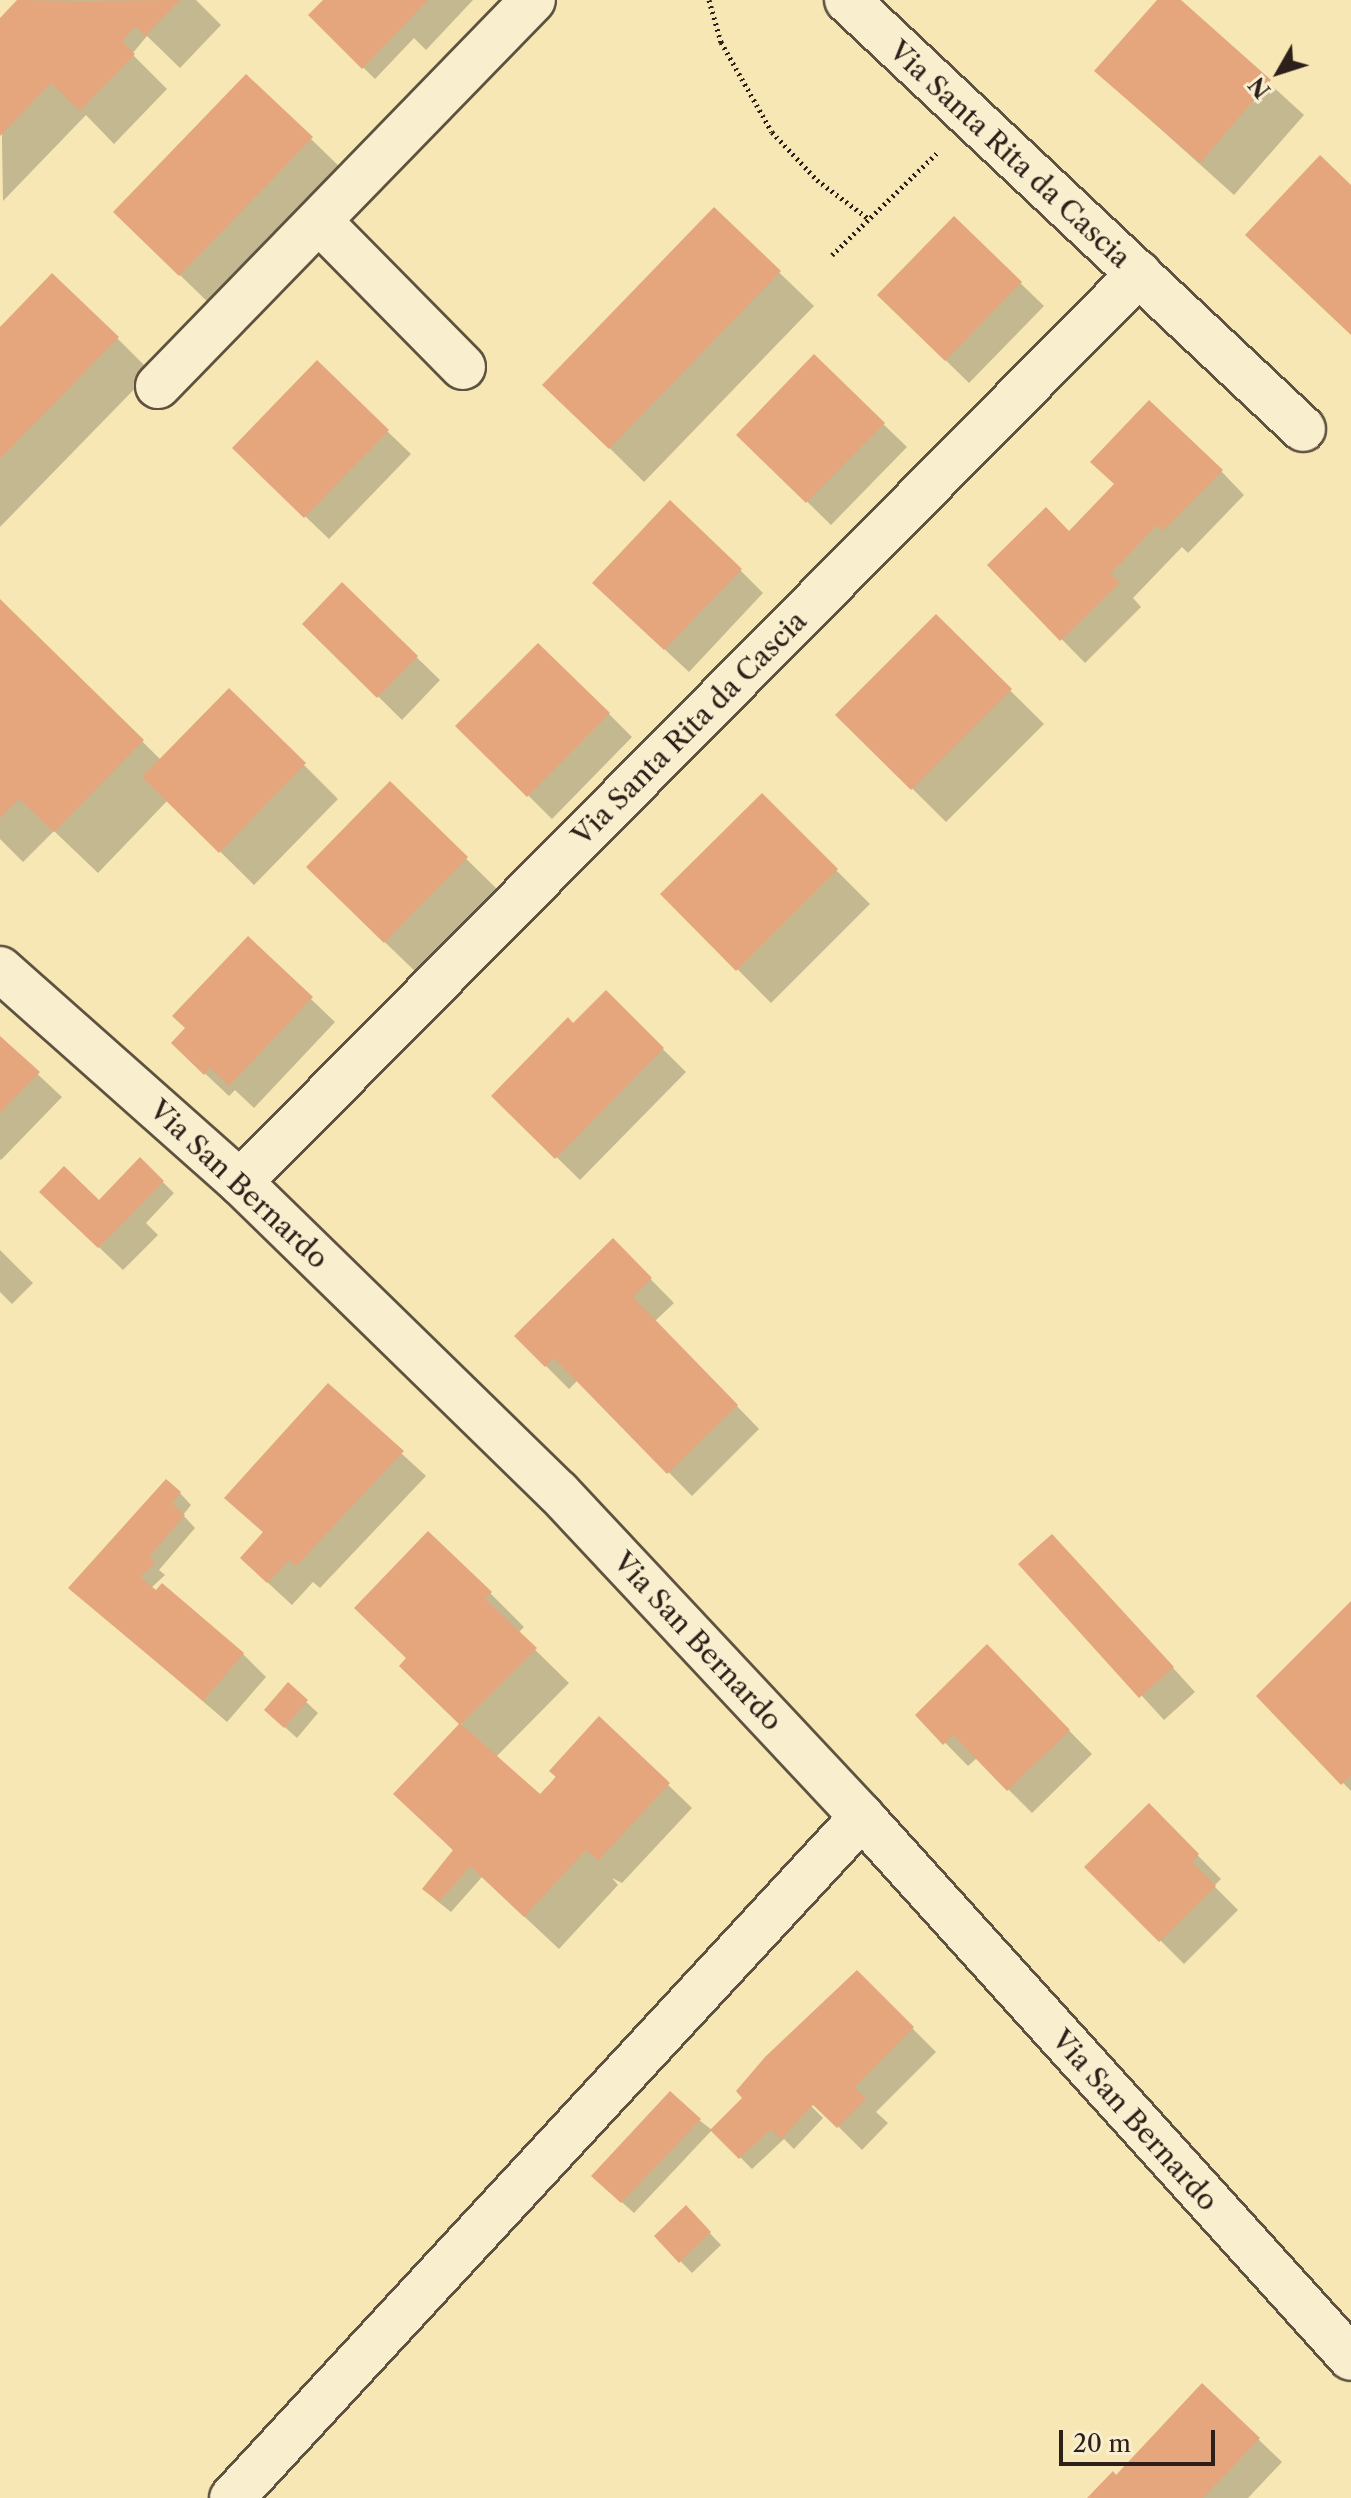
<!DOCTYPE html>
<html>
<head>
<meta charset="utf-8">
<style>
	body { margin:0 }
	#map { position:relative; width:1351px; height:2498px; overflow:hidden; background:#f6e7b4; font-family:"Libre Caslon Text",serif }
	div>[style] { position:absolute }
	.shadow>* { inset:0; background:#0003 }
	.building>* { inset:0; background:#e5a67d }
	.path>* { height:5px; margin-top:-2.5px; transform-origin:0; background:repeating-linear-gradient(90deg,#2d201a 0 2px,transparent 0 6px) }
	.roads { filter:drop-shadow(2px 0 #5f5240) drop-shadow(-2px 0 #5f5240) drop-shadow(0 2px #5f5240) drop-shadow(0 -2px #5f5240) }
	.minor>* { height:44px; margin:-22px; padding:0 22px; transform-origin:22px; border-radius:22px; background:#f9efce }
	span { translate:-50% -50%; white-space:nowrap; text-align:center; line-height:1.15; -webkit-text-stroke:6px #f9efce; paint-order:stroke }
	.street-label { font-size:28px; color:#2d201a }
	.north { position:absolute; left:1239px; top:32px; width:80px; height:80px; -webkit-text-stroke:6px #f9efce; paint-order:stroke; rotate:231deg; font-size:22px; font-weight:700; line-height:32px; text-align:center; color:#2d201a }
	.north::after { content:''; display:block; margin:auto; width:28px; height:36px; background:#2d201a; clip-path:polygon(50% 0,100% 100%,50% 72%,0 100%) }
	.scale { position:absolute; left:1059px; top:2430px; width:156px; height:36px; box-sizing:border-box; border:4px solid #2d201a; border-top:0; padding-left:10px; font-size:24px; line-height:28px; white-space:nowrap; color:#2d201a; -webkit-text-stroke:6px #f9efce; paint-order:stroke }
</style>
</head>
<body>
<div id="map">
	<div class="shadow">
		<i style="clip-path:polygon(20px 0,196px 0,221px 25px,180px 68px,147px 36px,132px 54px,167px 89px,114px 144px,86px 115px,3px 201px,0 21px)"></i>
		<i style="clip-path:polygon(325px 0,473px 0,426px 50px,414px 38px,375px 79px,310px 15px)"></i>
		<i style="clip-path:polygon(1159px 0,1178px 0,1304px 115px,1234px 195px,1096px 71px)"></i>
		<i style="clip-path:polygon(311px 139px,345px 172px,214px 308px,150px 246px)"></i>
		<i style="clip-path:polygon(714px 210px,814px 306px,644px 482px,579px 418px)"></i>
		<i style="clip-path:polygon(954px 219px,1044px 306px,969px 383px,879px 295px)"></i>
		<i style="clip-path:polygon(0 329px,117px 338px,151px 372px,0 527px)"></i>
		<i style="clip-path:polygon(814px 357px,907px 447px,831px 525px,739px 435px)"></i>
		<i style="clip-path:polygon(387px 431px,411px 454px,329px 539px,258px 471px)"></i>
		<i style="clip-path:polygon(1221px 471px,1244px 495px,1188px 553px,1182px 547px,1133px 598px,1141px 607px,1085px 663px,989px 565px)"></i>
		<i style="clip-path:polygon(740px 570px,763px 593px,689px 672px,618px 606px)"></i>
		<i style="clip-path:polygon(342px 585px,440px 680px,402px 720px,305px 624px)"></i>
		<i style="clip-path:polygon(0 601px,161px 760px,229px 690px,338px 799px,254px 885px,168px 800px,98px 873px,54px 831px,23px 862px,0 839px)"></i>
		<i style="clip-path:polygon(936px 617px,1044px 724px,946px 822px,838px 715px)"></i>
		<i style="clip-path:polygon(609px 714px,632px 737px,552px 819px,458px 726px)"></i>
		<i style="clip-path:polygon(390px 784px,500px 892px,419px 975px,342px 901px)"></i>
		<i style="clip-path:polygon(762px 796px,870px 904px,771px 1003px,663px 894px)"></i>
		<i style="clip-path:polygon(248px 939px,335px 1022px,254px 1108px,235px 1090px,229px 1096px,197px 1066px,187px 1028px)"></i>
		<i style="clip-path:polygon(606px 993px,686px 1072px,580px 1180px,494px 1096px)"></i>
		<i style="clip-path:polygon(0 1039px,62px 1097px,1px 1160px,0 1159px)"></i>
		<i style="clip-path:polygon(140px 1160px,174px 1193px,146px 1223px,158px 1235px,123px 1270px,65px 1215px,99px 1203px)"></i>
		<i style="clip-path:polygon(613px 1241px,674px 1303px,655px 1321px,759px 1429px,692px 1496px,578px 1380px,569px 1389px,516px 1336px)"></i>
		<i style="clip-path:polygon(0 1250px,33px 1283px,12px 1304px,0 1292px)"></i>
		<i style="clip-path:polygon(328px 1386px,426px 1476px,320px 1588px,313px 1582px,292px 1605px,266px 1581px,265px 1534px,226px 1498px)"></i>
		<i style="clip-path:polygon(180px 1493px,191px 1505px,183px 1515px,195px 1528px,159px 1570px,165px 1575px,151px 1588px,243px 1654px,266px 1677px,227px 1722px,71px 1588px)"></i>
		<i style="clip-path:polygon(1075px 1560px,1195px 1692px,1164px 1720px,1021px 1564px)"></i>
		<i style="clip-path:polygon(490px 1593px,524px 1627px,518px 1633px,569px 1683px,496px 1757px,540px 1797px,600px 1719px,692px 1808px,622px 1883px,612px 1878px,618px 1885px,559px 1949px,482px 1877px,451px 1912px,436px 1900px,425px 1889px,455px 1852px,396px 1794px,462px 1724px,402px 1666px)"></i>
		<i style="clip-path:polygon(1351px 1606px,1351px 1791px,1259px 1696px)"></i>
		<i style="clip-path:polygon(987px 1647px,1092px 1754px,1032px 1813px,977px 1758px,968px 1766px,918px 1715px)"></i>
		<i style="clip-path:polygon(288px 1685px,318px 1713px,297px 1738px,278px 1721px)"></i>
		<i style="clip-path:polygon(1149px 1806px,1221px 1879px,1214px 1886px,1238px 1910px,1184px 1964px,1087px 1867px)"></i>
		<i style="clip-path:polygon(857px 1973px,936px 2052px,876px 2112px,888px 2123px,862px 2150px,768px 2057px)"></i>
		<i style="clip-path:polygon(767px 2062px,823px 2118px,794px 2149px,784px 2139px,752px 2169px,713px 2130px,744px 2098px)"></i>
		<i style="clip-path:polygon(699px 2120px,712px 2130px,634px 2213px,605px 2187px)"></i>
		<i style="clip-path:polygon(686px 2208px,721px 2245px,692px 2273px,656px 2236px)"></i>
		<i style="clip-path:polygon(1258px 2439px,1282px 2462px,1248px 2498px,1090px 2498px,1117px 2477px)"></i>
	</div>
	<div class="building">
		<i style="clip-path:polygon(17px 0,80px 1px,180px 0,145px 36px,135px 26px,122px 42px,135px 54px,80px 111px,51px 83px,0 136px,0 18px)"></i>
		<i style="clip-path:polygon(323px 0,428px 0,362px 69px,308px 15px)"></i>
		<i style="clip-path:polygon(1181px 0,1271px 80px,1200px 163px,1094px 71px,1157px 0)"></i>
		<i style="clip-path:polygon(246px 74px,313px 137px,179px 276px,113px 212px)"></i>
		<i style="clip-path:polygon(1320px 155px,1351px 185px,1351px 335px,1245px 235px)"></i>
		<i style="clip-path:polygon(714px 207px,781px 271px,609px 449px,542px 385px)"></i>
		<i style="clip-path:polygon(954px 216px,1022px 282px,945px 361px,877px 295px)"></i>
		<i style="clip-path:polygon(52px 273px,119px 337px,0 459px,0 327px)"></i>
		<i style="clip-path:polygon(814px 354px,885px 423px,806px 503px,736px 435px)"></i>
		<i style="clip-path:polygon(317px 360px,389px 430px,304px 518px,232px 448px)"></i>
		<i style="clip-path:polygon(1149px 400px,1223px 470px,1163px 531px,1157px 525px,1111px 573px,1120px 583px,1060px 641px,987px 565px,1046px 507px,1069px 531px,1114px 484px,1090px 462px)"></i>
		<i style="clip-path:polygon(670px 500px,742px 569px,664px 650px,592px 583px)"></i>
		<i style="clip-path:polygon(342px 582px,418px 656px,377px 698px,302px 624px)"></i>
		<i style="clip-path:polygon(0 599px,144px 740px,54px 832px,19px 799px,0 818px)"></i>
		<i style="clip-path:polygon(936px 614px,1012px 689px,911px 790px,835px 715px)"></i>
		<i style="clip-path:polygon(538px 643px,610px 713px,527px 797px,455px 726px)"></i>
		<i style="clip-path:polygon(229px 688px,306px 763px,219px 853px,142px 777px)"></i>
		<i style="clip-path:polygon(390px 781px,468px 857px,384px 943px,306px 867px)"></i>
		<i style="clip-path:polygon(762px 793px,838px 869px,736px 971px,660px 894px)"></i>
		<i style="clip-path:polygon(248px 936px,313px 997px,229px 1086px,210px 1068px,204px 1075px,171px 1043px,185px 1028px,172px 1016px)"></i>
		<i style="clip-path:polygon(606px 990px,664px 1048px,555px 1159px,491px 1096px,568px 1017px,573px 1023px)"></i>
		<i style="clip-path:polygon(0 1036px,40px 1072px,0 1113px)"></i>
		<i style="clip-path:polygon(140px 1157px,164px 1181px,98px 1248px,39px 1192px,64px 1166px,99px 1200px)"></i>
		<i style="clip-path:polygon(613px 1238px,652px 1278px,633px 1297px,738px 1405px,667px 1474px,554px 1358px,545px 1367px,514px 1336px)"></i>
		<i style="clip-path:polygon(328px 1383px,404px 1451px,296px 1566px,289px 1560px,267px 1583px,240px 1558px,263px 1532px,224px 1498px)"></i>
		<i style="clip-path:polygon(166px 1479px,181px 1492px,172px 1503px,185px 1515px,149px 1557px,155px 1563px,140px 1577px,156px 1590px,162px 1583px,244px 1653px,203px 1701px,68px 1588px)"></i>
		<i style="clip-path:polygon(428px 1531px,492px 1592px,485px 1599px,537px 1648px,461px 1724px,540px 1794px,556px 1777px,549px 1771px,599px 1716px,670px 1783px,598px 1861px,586px 1850px,524px 1917px,470px 1866px,439px 1902px,422px 1889px,453px 1850px,393px 1794px,459px 1724px,399px 1666px,406px 1658px,354px 1608px)"></i>
		<i style="clip-path:polygon(1052px 1534px,1174px 1667px,1139px 1698px,1018px 1564px)"></i>
		<i style="clip-path:polygon(1351px 1601px,1351px 1776px,1341px 1785px,1256px 1696px)"></i>
		<i style="clip-path:polygon(987px 1644px,1070px 1730px,1007px 1791px,953px 1735px,943px 1745px,915px 1715px)"></i>
		<i style="clip-path:polygon(288px 1682px,308px 1700px,284px 1728px,264px 1710px)"></i>
		<i style="clip-path:polygon(1149px 1803px,1199px 1854px,1192px 1862px,1216px 1886px,1159px 1942px,1084px 1867px)"></i>
		<i style="clip-path:polygon(857px 1970px,914px 2027px,855px 2087px,866px 2099px,837px 2128px,813px 2105px,781px 2139px,771px 2129px,739px 2159px,710px 2130px,742px 2098px,736px 2091px,765px 2057px)"></i>
		<i style="clip-path:polygon(670px 2091px,701px 2119px,621px 2203px,591px 2176px)"></i>
		<i style="clip-path:polygon(686px 2205px,711px 2232px,679px 2263px,654px 2236px)"></i>
		<i style="clip-path:polygon(1202px 2383px,1260px 2438px,1203px 2498px,1087px 2498px,1113px 2471px,1116px 2475px)"></i>
	</div>
	<div class="path">
		<i style="left:709px;top:0;width:44px;rotate:74.1deg"></i>
		<i style="left:721px;top:42px;width:103px;rotate:60.5deg"></i>
		<i style="left:772px;top:132px;width:66px;rotate:46.8deg"></i>
		<i style="left:817px;top:180px;width:65px;rotate:36.9deg"></i>
		<i style="left:832px;top:255px;width:146px;rotate:-44.2deg"></i>
	</div>
	<div class="roads">
		<div class="minor">
			<i style="left:847px;top:0;width:626px;rotate:43.25deg"></i>
			<i style="left:319px;top:221px;width:205px;rotate:45.4deg"></i>
			<i style="left:158px;top:386px;width:538px;rotate:-45.83deg"></i>
			<i style="left:0;top:969px;width:321px;rotate:41.6deg"></i>
			<i style="left:240px;top:1182px;width:444px;rotate:44.3deg"></i>
			<i style="left:558px;top:1492px;width:445px;rotate:46.9deg"></i>
			<i style="left:862px;top:1817px;width:729px;rotate:47.89deg"></i>
			<i style="left:240px;top:1182px;width:1278px;rotate:-45.29deg"></i>
			<i style="left:232px;top:2498px;width:928px;rotate:-47.23deg"></i>
		</div>
	</div>
	<div class="street-label">
		<span style="left:1010px;top:154px;rotate:43deg">Via Santa Rita da Cascia</span>
		<span style="left:689px;top:728px;rotate:-45deg">Via Santa Rita da Cascia</span>
		<span style="left:239px;top:1184px;rotate:43deg">Via San Bernardo</span>
		<span style="left:698px;top:1641px;rotate:47deg">Via San Bernardo</span>
		<span style="left:1135px;top:2120px;rotate:48deg">Via San Bernardo</span>
	</div>
	<div class="north">N</div>
	<div class="scale">20 m</div>
</div>
</body>
</html>
